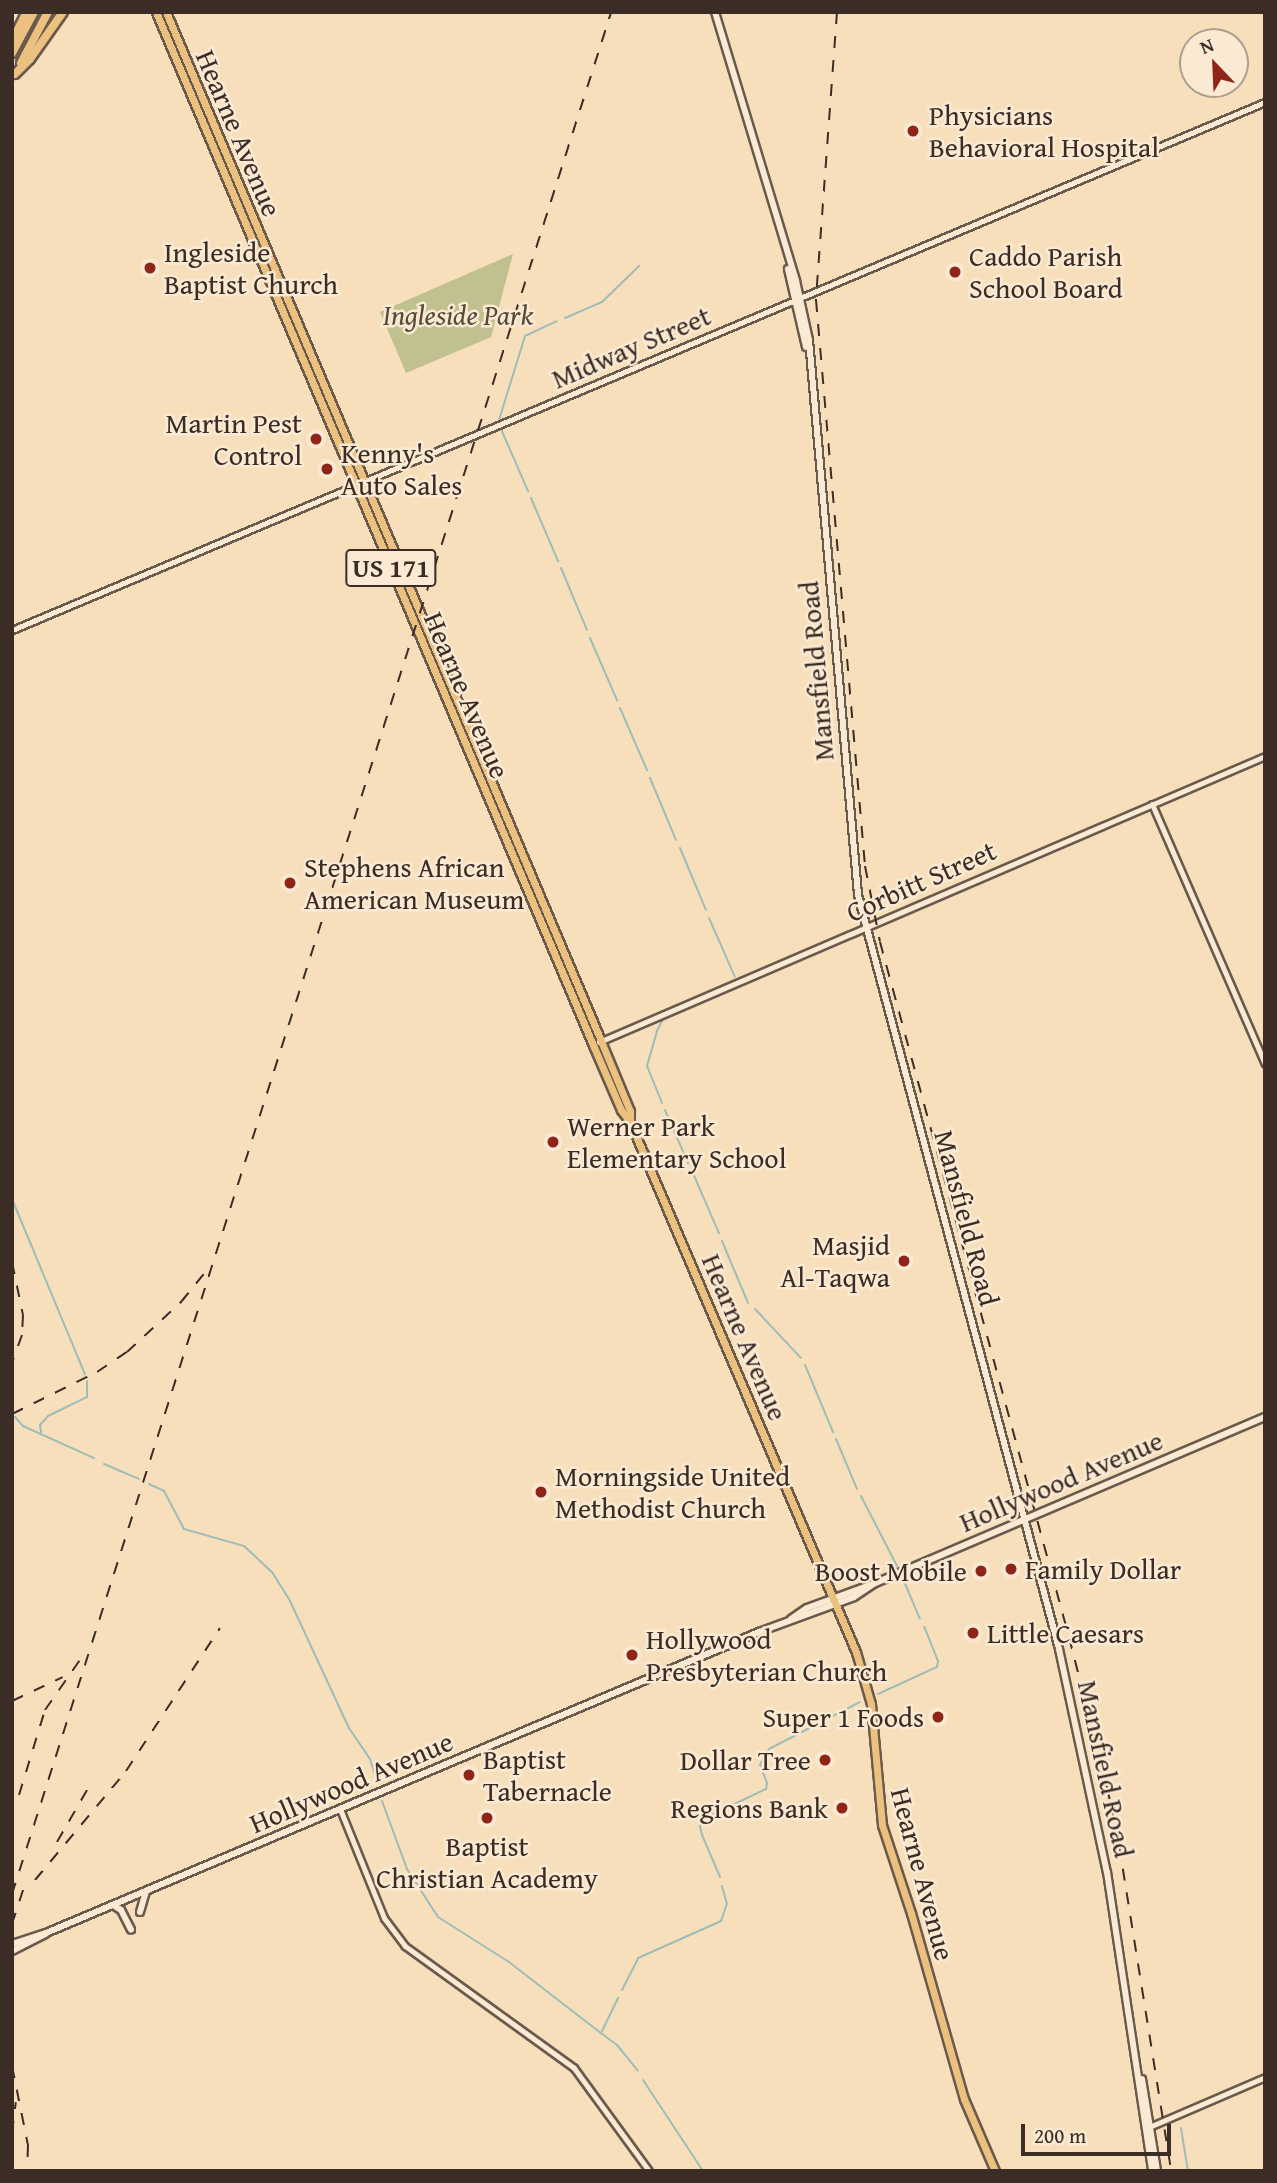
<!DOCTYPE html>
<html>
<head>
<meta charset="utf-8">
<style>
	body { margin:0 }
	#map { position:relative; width:1277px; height:2183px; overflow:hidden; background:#f8dfbc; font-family:"Gentium Book Plus",serif }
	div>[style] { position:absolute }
	.green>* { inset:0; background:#c0c18e }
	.stream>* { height:2px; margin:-1px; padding:0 1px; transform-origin:1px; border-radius:1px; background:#9fbcb7 }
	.roads { filter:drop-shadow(2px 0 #6a5a4c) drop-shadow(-2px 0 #6a5a4c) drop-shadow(0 2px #6a5a4c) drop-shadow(0 -2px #6a5a4c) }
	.tertiary>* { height:5px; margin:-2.5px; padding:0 2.5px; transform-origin:2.5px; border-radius:2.5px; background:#faead3 }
	.secondary>* { height:6px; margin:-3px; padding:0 3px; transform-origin:3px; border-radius:3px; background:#faead3 }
	.primary>* { height:7px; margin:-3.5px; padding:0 3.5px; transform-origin:3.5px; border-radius:3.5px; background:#ecc07e }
	.motorway>* { height:8px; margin:-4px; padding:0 4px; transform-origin:4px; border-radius:4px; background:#ecc07e }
	.rail>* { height:2px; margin-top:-1px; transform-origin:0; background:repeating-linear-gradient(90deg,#3b2d26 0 12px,transparent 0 24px) }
	.dots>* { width:19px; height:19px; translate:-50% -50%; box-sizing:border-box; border:4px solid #faead3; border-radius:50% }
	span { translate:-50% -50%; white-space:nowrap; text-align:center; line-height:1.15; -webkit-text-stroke:5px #faead3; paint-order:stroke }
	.shield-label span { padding:2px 5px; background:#faead3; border:2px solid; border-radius:5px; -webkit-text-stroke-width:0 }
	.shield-label { font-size:26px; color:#3b2d26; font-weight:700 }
	.poi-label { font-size:28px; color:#3b2d26 }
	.left { translate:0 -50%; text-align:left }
	.right { translate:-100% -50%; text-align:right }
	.street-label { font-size:28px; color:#3b2d26 }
	.park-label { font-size:28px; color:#564b3b; font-style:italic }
	.frame { position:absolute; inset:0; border:14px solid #3b2d26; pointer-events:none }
	.north { position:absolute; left:1179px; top:28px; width:70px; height:70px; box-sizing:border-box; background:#faead3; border:2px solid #ae9e8e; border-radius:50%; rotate:337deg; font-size:19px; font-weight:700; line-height:28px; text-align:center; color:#3b2d26 }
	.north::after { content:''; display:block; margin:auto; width:24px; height:32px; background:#8f2418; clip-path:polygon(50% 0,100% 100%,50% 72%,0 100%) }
	.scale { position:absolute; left:1021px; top:2124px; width:150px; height:32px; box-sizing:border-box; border:4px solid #3b2d26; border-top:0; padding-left:9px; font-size:21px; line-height:24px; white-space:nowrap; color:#3b2d26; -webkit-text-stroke:5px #faead3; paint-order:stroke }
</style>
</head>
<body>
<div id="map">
	<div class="green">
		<i style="clip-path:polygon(513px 254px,491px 337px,406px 373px,380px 312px)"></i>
	</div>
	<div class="stream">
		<i style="left:565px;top:318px;width:40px;rotate:-23.4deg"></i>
		<i style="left:602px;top:302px;width:52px;rotate:-44.2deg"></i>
		<i style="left:499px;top:420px;width:88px;rotate:-72.8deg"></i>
		<i style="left:525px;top:336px;width:35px;rotate:-25deg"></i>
		<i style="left:501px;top:429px;width:68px;rotate:66.5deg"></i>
		<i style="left:531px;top:498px;width:69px;rotate:66.8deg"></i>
		<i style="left:561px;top:568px;width:67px;rotate:67.2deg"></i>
		<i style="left:590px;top:638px;width:68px;rotate:66.5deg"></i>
		<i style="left:620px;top:708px;width:68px;rotate:66.5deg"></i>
		<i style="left:650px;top:778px;width:67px;rotate:67.2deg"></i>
		<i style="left:680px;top:848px;width:67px;rotate:67.2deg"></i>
		<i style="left:709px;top:918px;width:64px;rotate:66.2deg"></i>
		<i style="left:662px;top:1103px;width:40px;rotate:-112deg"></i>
		<i style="left:647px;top:1066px;width:36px;rotate:-74deg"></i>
		<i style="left:657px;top:1031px;width:13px;rotate:-63deg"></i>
		<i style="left:665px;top:1110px;width:58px;rotate:66.5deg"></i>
		<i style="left:692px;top:1171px;width:68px;rotate:66.5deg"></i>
		<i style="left:12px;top:1199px;width:190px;rotate:67.4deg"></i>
		<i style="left:722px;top:1241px;width:67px;rotate:67.2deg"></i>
		<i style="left:755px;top:1309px;width:67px;rotate:46.8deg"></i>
		<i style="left:805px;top:1365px;width:73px;rotate:67.3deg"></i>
		<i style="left:15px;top:1417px;width:12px;rotate:48deg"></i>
		<i style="left:23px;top:1426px;width:78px;rotate:24.3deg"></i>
		<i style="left:41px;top:1432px;width:7px;rotate:-98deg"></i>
		<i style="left:40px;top:1425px;width:12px;rotate:-48deg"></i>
		<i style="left:48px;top:1416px;width:43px;rotate:-26deg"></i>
		<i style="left:87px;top:1397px;width:16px;rotate:-90deg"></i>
		<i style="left:836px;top:1439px;width:54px;rotate:67.2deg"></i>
		<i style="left:104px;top:1464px;width:38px;rotate:23deg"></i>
		<i style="left:149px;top:1484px;width:17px;rotate:25deg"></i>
		<i style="left:164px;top:1491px;width:43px;rotate:62.2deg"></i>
		<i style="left:184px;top:1529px;width:62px;rotate:15.8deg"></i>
		<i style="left:244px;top:1546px;width:38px;rotate:43deg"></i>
		<i style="left:272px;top:1572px;width:34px;rotate:58deg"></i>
		<i style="left:290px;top:1601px;width:140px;rotate:65.1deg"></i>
		<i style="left:349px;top:1728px;width:37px;rotate:56deg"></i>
		<i style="left:370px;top:1759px;width:25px;rotate:72deg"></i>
		<i style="left:861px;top:1496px;width:79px;rotate:62.8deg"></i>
		<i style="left:903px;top:1579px;width:43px;rotate:67deg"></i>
		<i style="left:878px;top:1694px;width:65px;rotate:-24.6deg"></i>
		<i style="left:937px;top:1667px;width:6px;rotate:-81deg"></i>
		<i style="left:938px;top:1661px;width:37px;rotate:-112deg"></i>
		<i style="left:382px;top:1801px;width:72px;rotate:69.8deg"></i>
		<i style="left:407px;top:1869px;width:57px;rotate:57.1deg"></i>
		<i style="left:438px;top:1917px;width:84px;rotate:32.4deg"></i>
		<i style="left:509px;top:1962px;width:116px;rotate:37.7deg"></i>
		<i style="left:601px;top:2033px;width:20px;rotate:37deg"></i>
		<i style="left:617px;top:2045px;width:33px;rotate:51deg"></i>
		<i style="left:720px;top:1877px;width:46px;rotate:-113.2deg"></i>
		<i style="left:702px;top:1835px;width:9px;rotate:-103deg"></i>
		<i style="left:700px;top:1826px;width:8px;rotate:-67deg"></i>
		<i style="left:703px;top:1819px;width:70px;rotate:-25.5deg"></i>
		<i style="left:766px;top:1789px;width:6px;rotate:-81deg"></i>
		<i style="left:767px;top:1783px;width:19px;rotate:-111deg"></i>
		<i style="left:760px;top:1765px;width:18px;rotate:-61deg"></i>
		<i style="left:769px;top:1749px;width:102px;rotate:-27.3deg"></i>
		<i style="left:622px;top:1990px;width:36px;rotate:-63deg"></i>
		<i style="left:638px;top:1958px;width:91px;rotate:-24deg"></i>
		<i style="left:721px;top:1921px;width:18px;rotate:-71deg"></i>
		<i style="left:727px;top:1904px;width:19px;rotate:-106deg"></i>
		<i style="left:602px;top:2031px;width:37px;rotate:-64deg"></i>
		<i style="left:643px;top:2080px;width:109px;rotate:56.6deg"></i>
		<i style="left:1181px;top:2128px;width:44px;rotate:80.8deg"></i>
	</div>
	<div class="roads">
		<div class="tertiary">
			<i style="left:12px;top:630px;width:1360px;rotate:-22.85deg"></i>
			<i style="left:1152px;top:804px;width:283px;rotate:66.5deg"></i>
			<i style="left:599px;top:1042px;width:725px;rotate:-23.24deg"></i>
			<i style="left:340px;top:1809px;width:118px;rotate:68deg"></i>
			<i style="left:384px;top:1918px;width:35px;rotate:53deg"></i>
			<i style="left:405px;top:1946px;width:208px;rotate:35.8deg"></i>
			<i style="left:574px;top:2068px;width:127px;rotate:53.9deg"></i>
			<i style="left:1149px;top:2127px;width:126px;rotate:-23.3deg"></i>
		</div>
		<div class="secondary">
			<i style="left:715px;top:12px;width:281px;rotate:73.2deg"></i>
			<i style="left:796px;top:281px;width:60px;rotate:77.6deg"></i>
			<i style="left:809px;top:340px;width:557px;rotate:84.95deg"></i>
			<i style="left:858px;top:895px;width:780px;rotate:75.07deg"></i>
			<i style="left:1059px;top:1649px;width:228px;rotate:77.9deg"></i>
			<i style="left:1107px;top:1872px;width:302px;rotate:81.4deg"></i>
			<i style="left:788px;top:269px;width:80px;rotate:77deg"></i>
			<i style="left:791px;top:1619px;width:19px;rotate:-35deg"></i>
			<i style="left:807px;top:1608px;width:70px;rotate:-20deg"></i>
			<i style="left:873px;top:1584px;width:426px;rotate:-23.1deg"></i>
			<i style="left:113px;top:1905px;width:9px;rotate:32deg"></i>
			<i style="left:121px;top:1910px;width:22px;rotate:63deg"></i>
			<i style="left:140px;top:1912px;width:22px;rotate:-74deg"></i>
			<i style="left:12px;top:1944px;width:36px;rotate:-18deg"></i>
			<i style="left:46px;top:1933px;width:774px;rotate:-22.89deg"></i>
			<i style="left:759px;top:1632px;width:101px;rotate:-20.2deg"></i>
			<i style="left:854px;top:1597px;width:23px;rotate:-34deg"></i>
			<i style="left:12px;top:1951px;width:37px;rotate:-27deg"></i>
			<i style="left:1142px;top:2079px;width:93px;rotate:80.7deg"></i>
		</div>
		<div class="primary">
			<i style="left:156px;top:12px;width:1122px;rotate:67.07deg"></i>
			<i style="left:593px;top:1045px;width:71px;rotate:66.7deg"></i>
			<i style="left:621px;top:1110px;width:15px;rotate:53deg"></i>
			<i style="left:630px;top:1122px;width:576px;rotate:66.91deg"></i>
			<i style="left:856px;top:1652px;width:54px;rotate:73.9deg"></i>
			<i style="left:871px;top:1704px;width:121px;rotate:84.8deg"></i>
			<i style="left:882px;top:1825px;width:93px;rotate:71.8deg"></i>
			<i style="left:911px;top:1913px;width:193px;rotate:74.1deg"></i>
			<i style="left:964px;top:2099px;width:78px;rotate:66.7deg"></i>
			<i style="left:166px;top:12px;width:1117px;rotate:67.08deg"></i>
			<i style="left:601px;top:1041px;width:76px;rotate:67.5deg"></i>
			<i style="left:630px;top:1111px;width:11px;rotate:90deg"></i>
		</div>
		<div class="motorway">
			<i style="left:12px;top:41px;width:33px;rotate:-63deg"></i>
			<i style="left:12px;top:53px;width:47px;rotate:-61.8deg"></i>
			<i style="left:21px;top:63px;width:58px;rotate:-62.1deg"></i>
			<i style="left:15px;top:74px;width:21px;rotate:-45deg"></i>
			<i style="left:30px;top:59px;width:57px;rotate:-54.9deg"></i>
		</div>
	</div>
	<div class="rail">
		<i style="left:837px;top:12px;width:289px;rotate:94.2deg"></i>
		<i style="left:816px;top:300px;width:568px;rotate:85.05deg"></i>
		<i style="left:865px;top:866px;width:77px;rotate:78.8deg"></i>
		<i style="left:880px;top:942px;width:720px;rotate:74.79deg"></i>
		<i style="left:1069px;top:1637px;width:155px;rotate:75.8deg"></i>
		<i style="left:1107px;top:1787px;width:59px;rotate:78.3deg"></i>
		<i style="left:1119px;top:1845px;width:330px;rotate:80.9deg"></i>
		<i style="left:12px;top:1262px;width:54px;rotate:78.3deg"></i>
		<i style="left:23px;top:1315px;width:20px;rotate:93deg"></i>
		<i style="left:22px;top:1335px;width:30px;rotate:110deg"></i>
		<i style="left:12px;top:1414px;width:95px;rotate:-26.3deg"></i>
		<i style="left:97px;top:1372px;width:36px;rotate:-34deg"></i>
		<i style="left:127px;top:1352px;width:74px;rotate:-42.8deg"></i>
		<i style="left:181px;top:1302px;width:36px;rotate:-51deg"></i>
		<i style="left:12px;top:1701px;width:56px;rotate:-25.2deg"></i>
		<i style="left:19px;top:1795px;width:89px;rotate:-73deg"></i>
		<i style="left:45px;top:1710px;width:68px;rotate:-55.1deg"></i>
		<i style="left:57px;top:1842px;width:60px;rotate:-60deg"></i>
		<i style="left:35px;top:1880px;width:142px;rotate:-50.1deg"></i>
		<i style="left:126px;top:1771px;width:171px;rotate:-56.7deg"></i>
		<i style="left:12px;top:1894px;width:1975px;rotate:-72.34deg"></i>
		<i style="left:12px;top:1924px;width:42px;rotate:-72deg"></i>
		<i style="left:12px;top:2066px;width:81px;rotate:78.6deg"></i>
		<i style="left:28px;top:2145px;width:26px;rotate:92deg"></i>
		<i style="left:12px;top:2133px;width:31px;rotate:-83deg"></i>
	</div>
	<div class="dots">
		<i style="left:913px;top:131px;background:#8f2418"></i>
		<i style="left:150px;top:268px;background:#8f2418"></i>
		<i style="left:955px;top:272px;background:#8f2418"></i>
		<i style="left:316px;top:439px;background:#8f2418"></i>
		<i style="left:327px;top:469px;background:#8f2418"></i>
		<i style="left:290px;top:883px;background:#8f2418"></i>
		<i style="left:553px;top:1142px;background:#8f2418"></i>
		<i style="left:904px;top:1261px;background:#8f2418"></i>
		<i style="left:541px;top:1492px;background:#8f2418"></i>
		<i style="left:1011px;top:1569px;background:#8f2418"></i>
		<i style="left:981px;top:1571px;background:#8f2418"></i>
		<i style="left:973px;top:1633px;background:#8f2418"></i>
		<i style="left:632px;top:1655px;background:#8f2418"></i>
		<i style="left:938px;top:1717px;background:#8f2418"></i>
		<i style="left:825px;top:1760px;background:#8f2418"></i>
		<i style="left:469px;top:1775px;background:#8f2418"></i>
		<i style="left:842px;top:1808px;background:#8f2418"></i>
		<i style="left:487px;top:1818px;background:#8f2418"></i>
	</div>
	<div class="shield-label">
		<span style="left:391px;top:568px">US 171</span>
	</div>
	<div class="poi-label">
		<span class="left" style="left:929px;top:131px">Physicians<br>Behavioral Hospital</span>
		<span class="left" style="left:164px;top:268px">Ingleside<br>Baptist Church</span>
		<span class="left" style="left:969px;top:272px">Caddo Parish<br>School Board</span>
		<span class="right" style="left:302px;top:439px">Martin Pest<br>Control</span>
		<span class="left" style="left:341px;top:469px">Kenny's<br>Auto Sales</span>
		<span class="left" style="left:304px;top:883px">Stephens African<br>American Museum</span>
		<span class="left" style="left:567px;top:1142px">Werner Park<br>Elementary School</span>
		<span class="right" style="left:890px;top:1261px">Masjid<br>Al-Taqwa</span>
		<span class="left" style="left:555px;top:1492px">Morningside United<br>Methodist Church</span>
		<span class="left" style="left:1025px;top:1569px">Family Dollar</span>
		<span class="right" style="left:967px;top:1571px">Boost Mobile</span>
		<span class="left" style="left:987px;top:1633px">Little Caesars</span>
		<span class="left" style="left:646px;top:1655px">Hollywood<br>Presbyterian Church</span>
		<span class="right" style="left:924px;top:1717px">Super 1 Foods</span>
		<span class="left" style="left:483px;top:1775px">Baptist<br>Tabernacle</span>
		<span class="right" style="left:811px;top:1760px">Dollar Tree</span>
		<span class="right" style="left:828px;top:1808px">Regions Bank</span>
		<span style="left:487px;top:1862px">Baptist<br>Christian Academy</span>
	</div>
	<div class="street-label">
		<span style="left:239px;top:133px;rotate:67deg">Hearne Avenue</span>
		<span style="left:631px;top:347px;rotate:-23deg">Midway Street</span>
		<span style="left:816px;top:671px;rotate:-95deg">Mansfield Road</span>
		<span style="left:467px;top:695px;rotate:67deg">Hearne Avenue</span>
		<span style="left:921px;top:881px;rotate:-24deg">Corbitt Street</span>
		<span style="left:967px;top:1218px;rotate:75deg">Mansfield Road</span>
		<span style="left:745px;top:1337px;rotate:67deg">Hearne Avenue</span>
		<span style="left:1061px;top:1481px;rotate:-23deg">Hollywood Avenue</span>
		<span style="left:1106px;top:1769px;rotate:78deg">Mansfield Road</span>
		<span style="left:351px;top:1782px;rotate:-23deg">Hollywood Avenue</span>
		<span style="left:923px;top:1874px;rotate:75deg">Hearne Avenue</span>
	</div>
	<div class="park-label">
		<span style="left:458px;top:315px">Ingleside Park</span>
	</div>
	<div class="frame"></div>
	<div class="north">N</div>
	<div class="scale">200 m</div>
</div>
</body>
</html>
